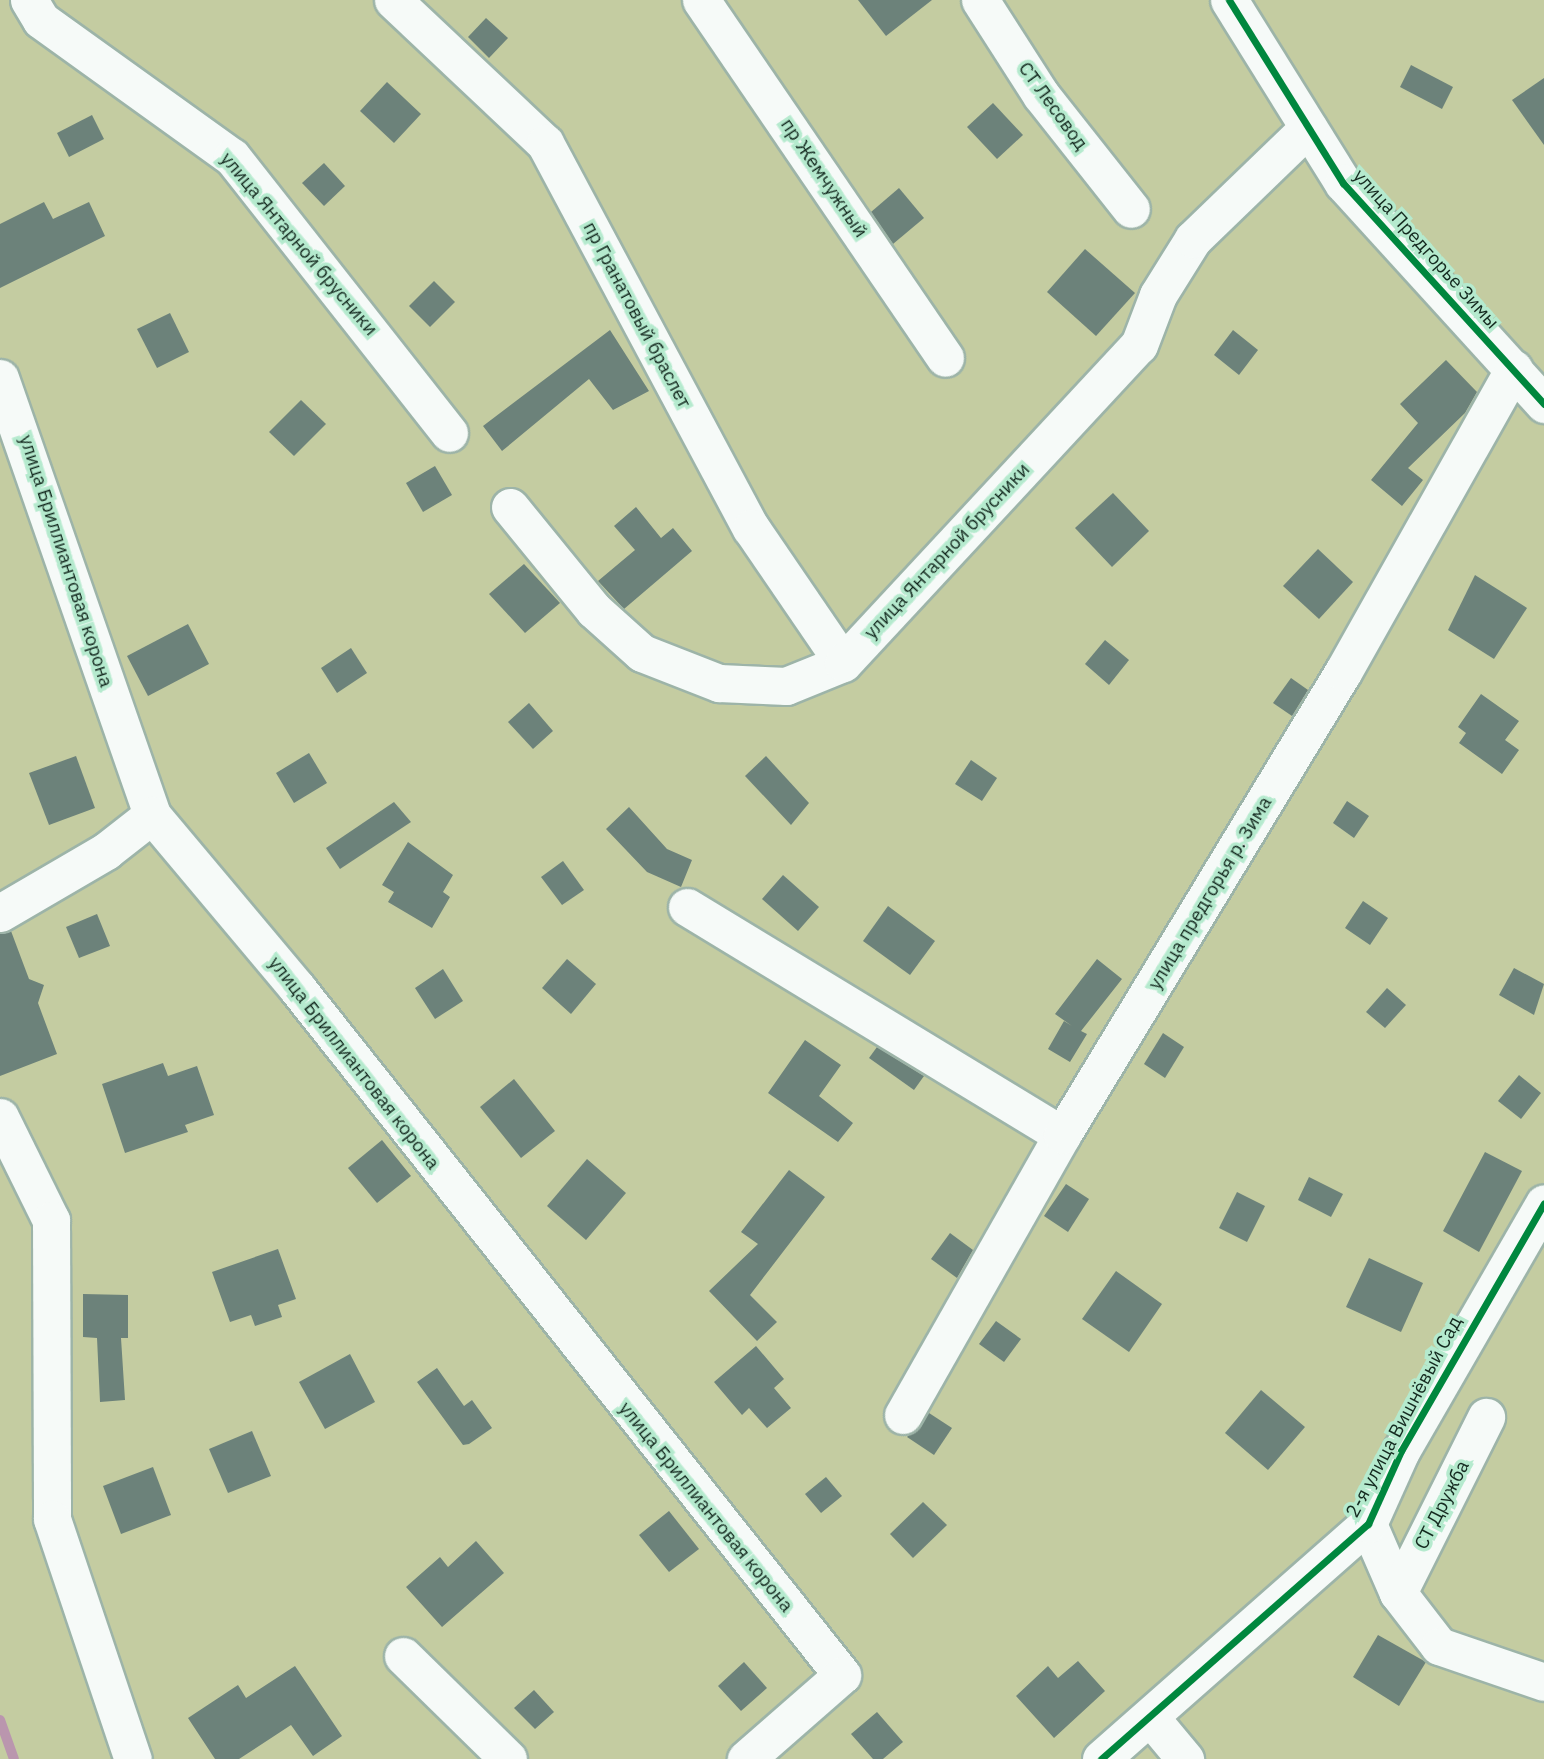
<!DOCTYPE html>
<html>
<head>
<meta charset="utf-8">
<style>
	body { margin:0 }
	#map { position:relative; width:1544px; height:1759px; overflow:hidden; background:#c1decf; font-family:"IBM Plex Sans",sans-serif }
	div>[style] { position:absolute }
	.green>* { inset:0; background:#c4cca1 }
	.stream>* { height:10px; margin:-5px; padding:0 5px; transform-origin:5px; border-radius:5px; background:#ba96ae }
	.building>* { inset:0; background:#6c827a }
	.roads { filter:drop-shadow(2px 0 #9db4a8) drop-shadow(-2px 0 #9db4a8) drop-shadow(0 2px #9db4a8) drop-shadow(0 -2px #9db4a8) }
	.minor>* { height:37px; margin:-18.5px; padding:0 18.5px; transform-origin:18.5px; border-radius:18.5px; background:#f6faf8 }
	.cycleway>* { height:7px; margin:-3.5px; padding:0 3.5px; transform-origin:3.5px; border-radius:3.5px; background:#00873e }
	span { translate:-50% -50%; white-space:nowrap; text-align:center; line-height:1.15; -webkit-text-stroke:7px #b5eace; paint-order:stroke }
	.street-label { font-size:19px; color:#14291f }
</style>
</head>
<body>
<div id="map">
	<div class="green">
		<i style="clip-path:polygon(0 0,1544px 0,1544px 1759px,0 1759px)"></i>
	</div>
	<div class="stream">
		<i style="left:0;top:1720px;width:41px;rotate:70.3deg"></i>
	</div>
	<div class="building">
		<i style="clip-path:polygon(858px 0,932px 0,886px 36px)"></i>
		<i style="clip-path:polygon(486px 18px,508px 38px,489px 58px,468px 37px)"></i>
		<i style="clip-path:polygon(1411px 65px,1453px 87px,1442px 109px,1400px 87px)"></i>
		<i style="clip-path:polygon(1544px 78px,1544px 145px,1512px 100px)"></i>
		<i style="clip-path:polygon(387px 82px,421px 114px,394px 143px,360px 111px)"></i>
		<i style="clip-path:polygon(993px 103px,1023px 135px,997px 159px,967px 127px)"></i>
		<i style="clip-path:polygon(92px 115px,104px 139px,69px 157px,57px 133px)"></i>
		<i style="clip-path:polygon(324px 163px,345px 186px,324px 206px,302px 183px)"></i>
		<i style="clip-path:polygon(899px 188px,924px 218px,893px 244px,871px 212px)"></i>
		<i style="clip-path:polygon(44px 202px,53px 219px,89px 202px,105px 236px,0 288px,0 224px)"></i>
		<i style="clip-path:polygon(1085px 249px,1135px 293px,1096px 336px,1047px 292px)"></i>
		<i style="clip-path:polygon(434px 281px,455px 302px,430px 327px,409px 306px)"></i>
		<i style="clip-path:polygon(170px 313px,189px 352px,157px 368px,137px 329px)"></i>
		<i style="clip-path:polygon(610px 330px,649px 391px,613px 410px,589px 379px,502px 451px,483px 426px)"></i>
		<i style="clip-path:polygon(1233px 330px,1258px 350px,1239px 375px,1214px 355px)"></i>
		<i style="clip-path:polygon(1446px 360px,1477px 392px,1465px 413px,1408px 468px,1423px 480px,1402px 506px,1371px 480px,1418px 423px,1400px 404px)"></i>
		<i style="clip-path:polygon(301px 400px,326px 424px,294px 456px,269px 432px)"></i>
		<i style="clip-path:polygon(435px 466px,452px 495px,423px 512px,406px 483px)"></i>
		<i style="clip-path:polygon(1113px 493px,1149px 531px,1112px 567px,1075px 528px)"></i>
		<i style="clip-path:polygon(636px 507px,661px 538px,673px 528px,692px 551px,624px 609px,598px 581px,635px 550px,614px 526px)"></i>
		<i style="clip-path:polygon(1318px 549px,1353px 582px,1319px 619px,1283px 586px)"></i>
		<i style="clip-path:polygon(524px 564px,560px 603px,525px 633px,489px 594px)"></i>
		<i style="clip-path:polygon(1475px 575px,1527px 608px,1494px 659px,1448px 630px)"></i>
		<i style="clip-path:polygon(188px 624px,209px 664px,148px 696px,127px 656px)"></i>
		<i style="clip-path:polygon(1105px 640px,1129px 660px,1109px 685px,1085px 664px)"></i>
		<i style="clip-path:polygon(351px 648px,367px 673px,337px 693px,321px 668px)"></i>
		<i style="clip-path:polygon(1291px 678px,1308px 690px,1292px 716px,1273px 703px)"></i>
		<i style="clip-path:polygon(1481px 694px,1519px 721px,1505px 740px,1519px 750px,1502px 774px,1459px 743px,1466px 733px,1458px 727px)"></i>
		<i style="clip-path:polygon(529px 703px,553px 731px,533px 749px,508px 722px)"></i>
		<i style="clip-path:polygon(309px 753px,327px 783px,294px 803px,276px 773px)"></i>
		<i style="clip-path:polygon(76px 756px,95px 808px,49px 825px,29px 773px)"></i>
		<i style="clip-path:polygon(766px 756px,809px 803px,791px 825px,745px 776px)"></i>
		<i style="clip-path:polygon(971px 760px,997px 778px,982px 801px,955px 784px)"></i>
		<i style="clip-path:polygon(1347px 801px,1369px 816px,1354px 838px,1333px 823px)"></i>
		<i style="clip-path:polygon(394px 802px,411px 822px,340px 869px,326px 848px)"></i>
		<i style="clip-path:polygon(629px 807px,667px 849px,692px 860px,681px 887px,647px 872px,606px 829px)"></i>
		<i style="clip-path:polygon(408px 842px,453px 875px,443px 892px,450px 897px,432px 928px,388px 902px,394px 892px,382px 885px)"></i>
		<i style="clip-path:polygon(563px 861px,584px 890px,562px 905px,541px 877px)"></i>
		<i style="clip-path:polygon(783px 875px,819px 907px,798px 931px,762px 899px)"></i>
		<i style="clip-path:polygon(1363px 901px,1388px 918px,1370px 945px,1345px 928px)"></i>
		<i style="clip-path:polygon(888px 906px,935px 941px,910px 975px,863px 941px)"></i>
		<i style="clip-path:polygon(97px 914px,110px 946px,79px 958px,66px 927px)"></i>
		<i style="clip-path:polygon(11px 931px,29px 979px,44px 985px,38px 1003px,57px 1054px,0 1076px,0 934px)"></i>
		<i style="clip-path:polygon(567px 959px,596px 984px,571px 1014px,542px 988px)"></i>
		<i style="clip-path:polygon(1097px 959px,1122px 979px,1081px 1031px,1087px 1034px,1070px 1062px,1048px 1049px,1064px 1021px,1072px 1026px,1055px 1014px)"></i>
		<i style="clip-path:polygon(1514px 968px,1544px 984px,1534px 1015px,1499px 995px)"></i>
		<i style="clip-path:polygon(443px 969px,463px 1001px,435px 1019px,415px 988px)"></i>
		<i style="clip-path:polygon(1387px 988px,1406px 1005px,1385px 1028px,1366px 1012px)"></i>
		<i style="clip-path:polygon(1163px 1033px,1184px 1047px,1165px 1078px,1144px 1064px)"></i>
		<i style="clip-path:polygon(805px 1040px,841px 1065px,819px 1096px,853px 1123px,838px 1142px,768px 1093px)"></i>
		<i style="clip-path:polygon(877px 1047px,924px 1076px,914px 1090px,869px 1058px)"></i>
		<i style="clip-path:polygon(163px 1063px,168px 1076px,197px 1066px,214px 1115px,185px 1125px,188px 1132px,125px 1153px,102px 1084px)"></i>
		<i style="clip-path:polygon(1519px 1075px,1541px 1093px,1521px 1119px,1498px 1101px)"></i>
		<i style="clip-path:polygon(514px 1079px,555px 1131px,521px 1158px,480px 1107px)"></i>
		<i style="clip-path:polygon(382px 1140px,411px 1176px,377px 1203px,348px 1168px)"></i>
		<i style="clip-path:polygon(1485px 1152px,1522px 1171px,1479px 1252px,1443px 1231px)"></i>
		<i style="clip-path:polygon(587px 1159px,626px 1193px,586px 1240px,547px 1206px)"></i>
		<i style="clip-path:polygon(789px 1170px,825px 1197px,750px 1295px,777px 1322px,757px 1341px,709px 1291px,758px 1244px,741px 1232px)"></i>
		<i style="clip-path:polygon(1309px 1177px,1343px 1194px,1331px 1217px,1298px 1200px)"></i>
		<i style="clip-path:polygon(1066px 1184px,1089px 1199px,1068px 1232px,1044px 1216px)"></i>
		<i style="clip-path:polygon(1237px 1192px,1265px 1206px,1247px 1242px,1219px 1228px)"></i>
		<i style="clip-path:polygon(950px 1233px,973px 1250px,957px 1278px,931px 1259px)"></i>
		<i style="clip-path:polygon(278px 1249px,296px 1299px,278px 1305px,282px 1317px,255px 1326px,251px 1315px,230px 1322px,212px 1272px)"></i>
		<i style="clip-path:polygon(1369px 1258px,1423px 1283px,1401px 1332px,1346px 1307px)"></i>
		<i style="clip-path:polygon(1116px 1271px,1162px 1304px,1129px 1352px,1082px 1319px)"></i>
		<i style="clip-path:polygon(83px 1294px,128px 1295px,128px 1338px,121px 1338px,125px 1400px,100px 1402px,97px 1338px,83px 1337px)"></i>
		<i style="clip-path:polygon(996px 1321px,1021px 1339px,1004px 1362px,979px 1344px)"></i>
		<i style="clip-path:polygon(756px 1346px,784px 1379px,774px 1388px,791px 1408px,767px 1428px,749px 1408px,742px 1415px,714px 1382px)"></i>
		<i style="clip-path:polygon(350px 1354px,375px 1402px,325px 1429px,299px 1382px)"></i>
		<i style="clip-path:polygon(437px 1368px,464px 1406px,472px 1400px,492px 1428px,469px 1444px,463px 1445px,417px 1382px)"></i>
		<i style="clip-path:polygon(1261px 1390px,1305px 1427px,1268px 1470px,1225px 1433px)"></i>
		<i style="clip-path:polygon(929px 1413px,952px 1428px,934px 1455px,907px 1437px)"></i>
		<i style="clip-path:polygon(252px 1431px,271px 1476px,228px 1493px,209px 1449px)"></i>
		<i style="clip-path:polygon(153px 1467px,171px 1515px,121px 1534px,103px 1486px)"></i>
		<i style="clip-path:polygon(826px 1477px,842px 1496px,821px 1513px,805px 1494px)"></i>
		<i style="clip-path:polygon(923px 1502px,947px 1525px,913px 1558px,890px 1534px)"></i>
		<i style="clip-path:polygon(669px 1511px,699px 1549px,669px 1572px,639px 1535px)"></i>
		<i style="clip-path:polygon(476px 1541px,504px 1573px,442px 1627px,406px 1587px,440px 1557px,448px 1567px)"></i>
		<i style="clip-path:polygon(1378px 1635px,1426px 1662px,1399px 1706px,1353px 1677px)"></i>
		<i style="clip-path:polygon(1078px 1661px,1105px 1691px,1054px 1738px,1016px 1696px,1048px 1666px,1058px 1678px)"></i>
		<i style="clip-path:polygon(744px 1662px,767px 1688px,741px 1711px,718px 1686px)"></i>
		<i style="clip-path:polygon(295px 1666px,342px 1736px,313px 1756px,291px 1725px,239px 1759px,215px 1759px,188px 1718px,238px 1685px,246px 1698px)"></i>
		<i style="clip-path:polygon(534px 1690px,554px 1712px,535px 1729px,514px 1708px)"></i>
		<i style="clip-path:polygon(877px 1712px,903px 1742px,883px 1759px,873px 1759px,851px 1734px)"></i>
	</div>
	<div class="roads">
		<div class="minor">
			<i style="left:29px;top:0;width:23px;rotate:59deg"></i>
			<i style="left:41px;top:20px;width:235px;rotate:35.7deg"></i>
			<i style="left:232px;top:157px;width:351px;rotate:51.8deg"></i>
			<i style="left:393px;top:0;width:209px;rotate:43.3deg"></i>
			<i style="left:545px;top:143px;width:437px;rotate:61.9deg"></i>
			<i style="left:751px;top:528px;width:163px;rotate:55.7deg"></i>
			<i style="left:701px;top:0;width:433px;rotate:55.7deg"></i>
			<i style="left:980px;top:0;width:113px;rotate:57.3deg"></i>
			<i style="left:1041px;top:95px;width:145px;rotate:51.7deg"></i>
			<i style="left:1229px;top:0;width:216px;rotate:58.1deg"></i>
			<i style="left:1343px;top:183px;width:299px;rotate:47.7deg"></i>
			<i style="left:0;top:378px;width:463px;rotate:70.8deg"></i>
			<i style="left:152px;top:815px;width:226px;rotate:50deg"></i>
			<i style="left:297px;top:988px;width:877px;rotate:51.57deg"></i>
			<i style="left:842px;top:1675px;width:128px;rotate:138.8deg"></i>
			<i style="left:510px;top:507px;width:133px;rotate:50.8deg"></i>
			<i style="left:594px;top:610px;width:64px;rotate:41.9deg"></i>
			<i style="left:642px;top:653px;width:83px;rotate:21.3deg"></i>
			<i style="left:719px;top:683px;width:67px;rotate:2.6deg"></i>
			<i style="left:786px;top:686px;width:61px;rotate:-22deg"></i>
			<i style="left:843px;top:663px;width:434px;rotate:-47.1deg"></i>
			<i style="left:1139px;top:345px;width:53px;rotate:-69.2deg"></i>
			<i style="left:1158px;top:295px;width:66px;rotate:-58deg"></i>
			<i style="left:1193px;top:239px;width:160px;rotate:-44deg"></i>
			<i style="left:687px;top:907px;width:439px;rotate:31.3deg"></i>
			<i style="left:0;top:913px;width:123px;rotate:-30.3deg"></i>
			<i style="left:106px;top:851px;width:58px;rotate:-38deg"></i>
			<i style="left:0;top:1117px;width:115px;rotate:63.7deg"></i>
			<i style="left:51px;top:1220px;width:299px;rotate:89.8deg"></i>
			<i style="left:52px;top:1519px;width:253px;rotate:71.4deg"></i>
			<i style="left:903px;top:1415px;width:322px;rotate:-60.4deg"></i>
			<i style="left:1062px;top:1135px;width:542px;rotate:-58.75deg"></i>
			<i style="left:1343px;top:672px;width:348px;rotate:-60.6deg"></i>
			<i style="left:1368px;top:1524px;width:75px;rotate:66.5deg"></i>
			<i style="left:1398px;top:1593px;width:67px;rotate:52.3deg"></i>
			<i style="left:1439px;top:1646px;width:111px;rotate:18.9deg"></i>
			<i style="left:1398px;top:1593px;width:197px;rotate:-63.4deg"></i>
			<i style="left:403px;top:1656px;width:147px;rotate:44.4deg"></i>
			<i style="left:1150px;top:1717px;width:55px;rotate:50.2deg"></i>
			<i style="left:1101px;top:1759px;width:356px;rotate:-41.4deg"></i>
			<i style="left:1368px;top:1524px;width:80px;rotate:-65.7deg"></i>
			<i style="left:1401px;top:1451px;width:286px;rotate:-60deg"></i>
		</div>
	</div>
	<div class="cycleway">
		<i style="left:1229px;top:0;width:216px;rotate:58.1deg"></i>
		<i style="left:1343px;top:183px;width:299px;rotate:47.7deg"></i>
		<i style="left:1101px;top:1759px;width:356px;rotate:-41.4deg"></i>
		<i style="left:1368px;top:1524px;width:80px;rotate:-65.7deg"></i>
		<i style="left:1401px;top:1451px;width:286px;rotate:-60deg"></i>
	</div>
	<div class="street-label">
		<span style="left:1053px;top:106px;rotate:54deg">СТ Лесовод</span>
		<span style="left:824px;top:178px;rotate:56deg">пр Жемчужный</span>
		<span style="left:299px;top:244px;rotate:50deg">улица Янтарной брусники</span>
		<span style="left:1426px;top:249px;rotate:48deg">улица Предгорье Зимы</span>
		<span style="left:637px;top:315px;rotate:62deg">пр Гранатовый браслет</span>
		<span style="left:947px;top:551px;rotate:-47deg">улица Янтарной брусники</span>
		<span style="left:66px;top:561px;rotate:72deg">улица Бриллиантовая корона</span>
		<span style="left:1210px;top:893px;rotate:-59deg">улица предгорья р. Зима</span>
		<span style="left:354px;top:1063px;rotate:52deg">улица Бриллиантовая корона</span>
		<span style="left:1404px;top:1417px;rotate:-62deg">2-я улица Вишнёвый Сад</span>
		<span style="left:1442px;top:1505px;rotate:-63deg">СТ Дружба</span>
		<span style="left:706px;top:1507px;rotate:51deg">улица Бриллиантовая корона</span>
	</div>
</div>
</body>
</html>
